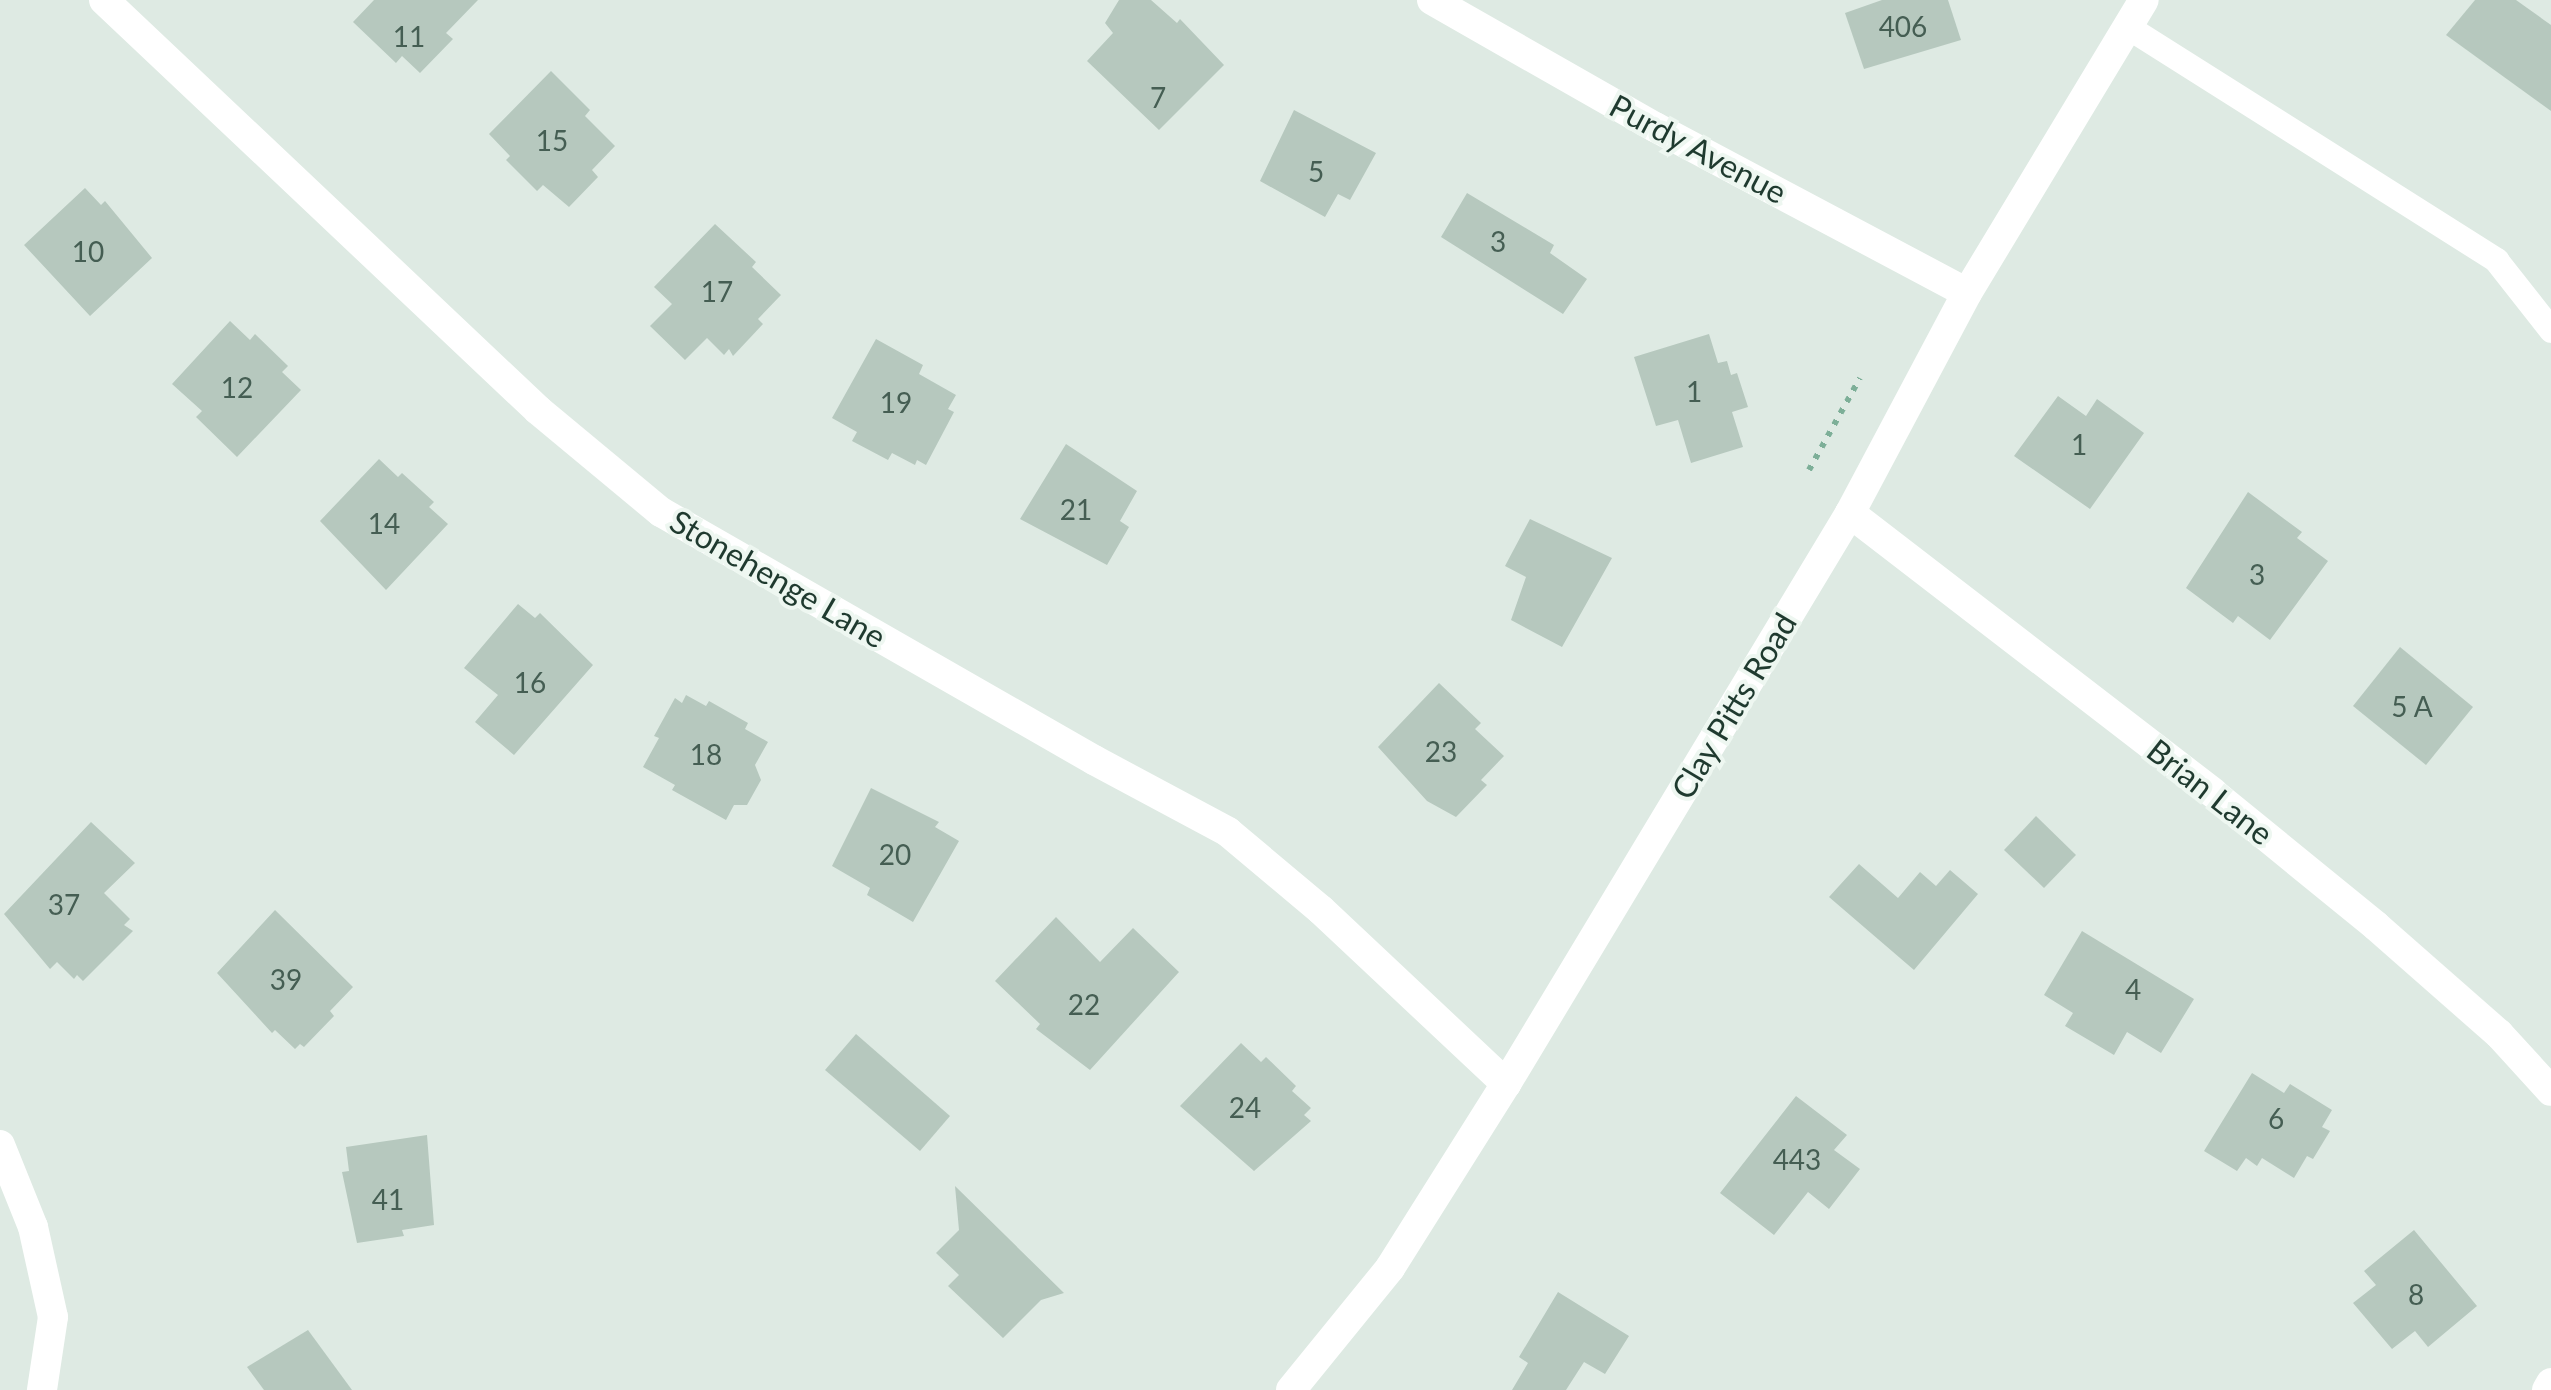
<!DOCTYPE html>
<html>
<head>
<meta charset="utf-8">
<style>
	body { margin:0 }
	#map { position:relative; width:2551px; height:1390px; overflow:hidden; background:#deeae3; font-family:Lato,sans-serif }
	div>[style] { position:absolute }
	.building>* { inset:0; background:#b6c8be }
	.path>* { height:6px; margin-top:-3px; transform-origin:0; background:repeating-linear-gradient(90deg,#7daf98 0 5px,transparent 0 13px) }
	.service>* { height:25px; margin:-12.5px; padding:0 12.5px; transform-origin:12.5px; border-radius:12.5px; background:#fff }
	.minor>* { height:30px; margin:-15px; padding:0 15px; transform-origin:15px; border-radius:15px; background:#fff }
	.tertiary>* { height:30px; margin:-15px; padding:0 15px; transform-origin:15px; border-radius:15px; background:#fff }
	span { translate:-50% -50%; white-space:nowrap; text-align:center; line-height:1.15; -webkit-text-stroke:8px #eef7f1; paint-order:stroke }
	.number-label { font-size:28px; color:#455e53 }
	.number-label span { -webkit-text-stroke-width:0 }
	.street-label { font-size:32px; color:#1f3a2f }
</style>
</head>
<body>
<div id="map">
	<div class="building">
		<i style="clip-path:polygon(374px 0,478px 0,446px 33px,453px 39px,420px 73px,402px 56px,396px 63px,353px 22px)"></i>
		<i style="clip-path:polygon(1119px 0,1151px 0,1177px 23px,1180px 19px,1224px 65px,1159px 130px,1087px 61px,1113px 33px,1105px 23px)"></i>
		<i style="clip-path:polygon(1882px 0,1948px 0,1961px 40px,1864px 69px,1845px 13px)"></i>
		<i style="clip-path:polygon(2475px 0,2516px 0,2551px 25px,2551px 111px,2446px 35px)"></i>
		<i style="clip-path:polygon(551px 71px,590px 110px,585px 116px,615px 146px,592px 170px,598px 177px,569px 207px,543px 185px,537px 191px,506px 160px,510px 156px,489px 134px)"></i>
		<i style="clip-path:polygon(1294px 110px,1376px 153px,1350px 200px,1338px 194px,1325px 217px,1260px 181px)"></i>
		<i style="clip-path:polygon(85px 188px,101px 205px,105px 201px,152px 258px,90px 316px,24px 245px)"></i>
		<i style="clip-path:polygon(1467px 193px,1554px 245px,1550px 253px,1587px 279px,1563px 314px,1441px 237px)"></i>
		<i style="clip-path:polygon(715px 224px,756px 262px,752px 267px,781px 295px,758px 319px,763px 324px,733px 356px,729px 349px,724px 355px,707px 338px,685px 360px,650px 326px,672px 304px,654px 287px)"></i>
		<i style="clip-path:polygon(230px 321px,250px 340px,255px 334px,288px 366px,282px 372px,301px 390px,237px 457px,196px 417px,202px 411px,172px 384px)"></i>
		<i style="clip-path:polygon(1709px 334px,1718px 363px,1727px 361px,1731px 375px,1737px 373px,1748px 407px,1732px 412px,1743px 447px,1691px 463px,1678px 420px,1656px 426px,1634px 357px)"></i>
		<i style="clip-path:polygon(876px 339px,923px 365px,919px 374px,956px 395px,948px 409px,954px 412px,926px 465px,917px 460px,915px 465px,892px 453px,888px 460px,852px 441px,857px 432px,832px 418px)"></i>
		<i style="clip-path:polygon(2058px 396px,2086px 416px,2097px 399px,2144px 433px,2090px 509px,2014px 456px)"></i>
		<i style="clip-path:polygon(1066px 444px,1137px 491px,1120px 521px,1129px 527px,1107px 565px,1020px 519px)"></i>
		<i style="clip-path:polygon(379px 459px,398px 477px,402px 473px,434px 502px,429px 507px,448px 524px,386px 590px,320px 521px)"></i>
		<i style="clip-path:polygon(2248px 492px,2302px 532px,2297px 538px,2328px 561px,2270px 640px,2238px 616px,2233px 623px,2186px 588px)"></i>
		<i style="clip-path:polygon(1530px 519px,1612px 558px,1562px 647px,1511px 620px,1526px 577px,1505px 566px)"></i>
		<i style="clip-path:polygon(518px 604px,535px 618px,540px 613px,593px 665px,514px 755px,475px 722px,498px 695px,464px 668px)"></i>
		<i style="clip-path:polygon(2400px 647px,2473px 707px,2426px 765px,2353px 706px)"></i>
		<i style="clip-path:polygon(1439px 683px,1481px 723px,1475px 729px,1504px 756px,1481px 780px,1487px 785px,1456px 817px,1427px 801px,1378px 747px)"></i>
		<i style="clip-path:polygon(686px 695px,706px 706px,709px 701px,748px 723px,745px 729px,768px 742px,755px 765px,761px 780px,747px 805px,734px 805px,726px 820px,672px 790px,675px 785px,643px 767px,659px 738px,654px 736px,675px 698px,682px 703px)"></i>
		<i style="clip-path:polygon(871px 788px,939px 822px,935px 827px,959px 841px,913px 922px,867px 895px,870px 888px,832px 866px)"></i>
		<i style="clip-path:polygon(2036px 816px,2076px 855px,2044px 888px,2004px 850px)"></i>
		<i style="clip-path:polygon(91px 822px,135px 863px,104px 893px,130px 919px,124px 925px,133px 931px,83px 981px,77px 975px,74px 979px,57px 962px,50px 969px,4px 914px)"></i>
		<i style="clip-path:polygon(1859px 864px,1898px 898px,1920px 872px,1936px 886px,1950px 870px,1978px 894px,1914px 970px,1829px 897px)"></i>
		<i style="clip-path:polygon(275px 910px,353px 987px,330px 1011px,334px 1016px,304px 1047px,300px 1044px,295px 1049px,275px 1030px,272px 1033px,217px 973px)"></i>
		<i style="clip-path:polygon(1056px 917px,1100px 962px,1133px 928px,1179px 972px,1090px 1070px,1036px 1029px,1040px 1024px,995px 981px)"></i>
		<i style="clip-path:polygon(2082px 931px,2194px 999px,2161px 1053px,2127px 1032px,2114px 1055px,2065px 1026px,2073px 1013px,2044px 995px)"></i>
		<i style="clip-path:polygon(856px 1034px,950px 1116px,920px 1151px,825px 1070px)"></i>
		<i style="clip-path:polygon(1241px 1043px,1261px 1062px,1266px 1057px,1296px 1086px,1292px 1091px,1311px 1108px,1304px 1115px,1311px 1121px,1254px 1171px,1180px 1106px)"></i>
		<i style="clip-path:polygon(2252px 1073px,2284px 1093px,2290px 1084px,2332px 1110px,2322px 1127px,2330px 1131px,2313px 1159px,2307px 1156px,2294px 1178px,2262px 1158px,2257px 1166px,2246px 1158px,2237px 1171px,2204px 1151px)"></i>
		<i style="clip-path:polygon(1796px 1096px,1847px 1135px,1834px 1150px,1860px 1169px,1829px 1209px,1808px 1192px,1774px 1235px,1720px 1193px)"></i>
		<i style="clip-path:polygon(427px 1135px,434px 1225px,402px 1230px,404px 1236px,357px 1243px,342px 1172px,349px 1171px,346px 1147px)"></i>
		<i style="clip-path:polygon(955px 1186px,1064px 1293px,1041px 1300px,1003px 1338px,948px 1286px,959px 1275px,936px 1253px,959px 1230px)"></i>
		<i style="clip-path:polygon(2414px 1230px,2477px 1306px,2428px 1347px,2415px 1331px,2392px 1349px,2353px 1303px,2376px 1285px,2364px 1271px)"></i>
		<i style="clip-path:polygon(1558px 1292px,1629px 1336px,1605px 1374px,1584px 1362px,1566px 1390px,1512px 1390px,1528px 1363px,1519px 1357px)"></i>
		<i style="clip-path:polygon(308px 1330px,352px 1390px,264px 1390px,247px 1367px)"></i>
	</div>
	<div class="path">
		<i style="left:1809px;top:470px;width:105px;rotate:-61deg"></i>
	</div>
	<div class="service">
		<i style="left:2128px;top:27px;width:436px;rotate:32.3deg"></i>
		<i style="left:2496px;top:260px;width:89px;rotate:51.8deg"></i>
	</div>
	<div class="minor">
		<i style="left:104px;top:0;width:597px;rotate:43.37deg"></i>
		<i style="left:538px;top:410px;width:160px;rotate:39.7deg"></i>
		<i style="left:661px;top:512px;width:499px;rotate:29.8deg"></i>
		<i style="left:1094px;top:760px;width:152px;rotate:28.2deg"></i>
		<i style="left:1228px;top:832px;width:121px;rotate:40deg"></i>
		<i style="left:1321px;top:910px;width:254px;rotate:43.2deg"></i>
		<i style="left:1432px;top:0;width:257px;rotate:29.7deg"></i>
		<i style="left:1655px;top:127px;width:353px;rotate:28deg"></i>
		<i style="left:1850px;top:513px;width:458px;rotate:37.6deg"></i>
		<i style="left:2213px;top:793px;width:210px;rotate:39.2deg"></i>
		<i style="left:2376px;top:926px;width:164px;rotate:41.3deg"></i>
		<i style="left:2499px;top:1034px;width:77px;rotate:47.6deg"></i>
		<i style="left:0;top:1145px;width:88px;rotate:68.1deg"></i>
		<i style="left:33px;top:1227px;width:92px;rotate:77.5deg"></i>
		<i style="left:53px;top:1317px;width:74px;rotate:98.6deg"></i>
		<i style="left:2547px;top:1390px;width:8px;rotate:-60deg"></i>
	</div>
	<div class="tertiary">
		<i style="left:1291px;top:1390px;width:157px;rotate:-50.9deg"></i>
		<i style="left:1390px;top:1268px;width:218px;rotate:-57.8deg"></i>
		<i style="left:1506px;top:1084px;width:667px;rotate:-58.93deg"></i>
		<i style="left:1850px;top:513px;width:249px;rotate:-62deg"></i>
		<i style="left:1967px;top:293px;width:342px;rotate:-58.9deg"></i>
	</div>
	<div class="number-label">
		<span style="left:1903px;top:26px">406</span>
		<span style="left:409px;top:36px">11</span>
		<span style="left:1158px;top:97px">7</span>
		<span style="left:552px;top:140px">15</span>
		<span style="left:1316px;top:171px">5</span>
		<span style="left:1498px;top:241px">3</span>
		<span style="left:88px;top:251px">10</span>
		<span style="left:717px;top:291px">17</span>
		<span style="left:237px;top:387px">12</span>
		<span style="left:1694px;top:391px">1</span>
		<span style="left:896px;top:402px">19</span>
		<span style="left:2079px;top:444px">1</span>
		<span style="left:1076px;top:509px">21</span>
		<span style="left:384px;top:523px">14</span>
		<span style="left:2257px;top:574px">3</span>
		<span style="left:530px;top:682px">16</span>
		<span style="left:2412px;top:706px">5 A</span>
		<span style="left:1441px;top:751px">23</span>
		<span style="left:706px;top:754px">18</span>
		<span style="left:895px;top:854px">20</span>
		<span style="left:64px;top:904px">37</span>
		<span style="left:286px;top:979px">39</span>
		<span style="left:2133px;top:989px">4</span>
		<span style="left:1084px;top:1004px">22</span>
		<span style="left:1245px;top:1107px">24</span>
		<span style="left:2276px;top:1118px">6</span>
		<span style="left:1797px;top:1159px">443</span>
		<span style="left:388px;top:1199px">41</span>
		<span style="left:2416px;top:1294px">8</span>
	</div>
	<div class="street-label">
		<span style="left:1698px;top:149px;rotate:28deg">Purdy Avenue</span>
		<span style="left:778px;top:579px;rotate:30deg">Stonehenge Lane</span>
		<span style="left:1734px;top:706px;rotate:-59deg">Clay Pitts Road</span>
		<span style="left:2210px;top:792px;rotate:38deg">Brian Lane</span>
	</div>
</div>
</body>
</html>
